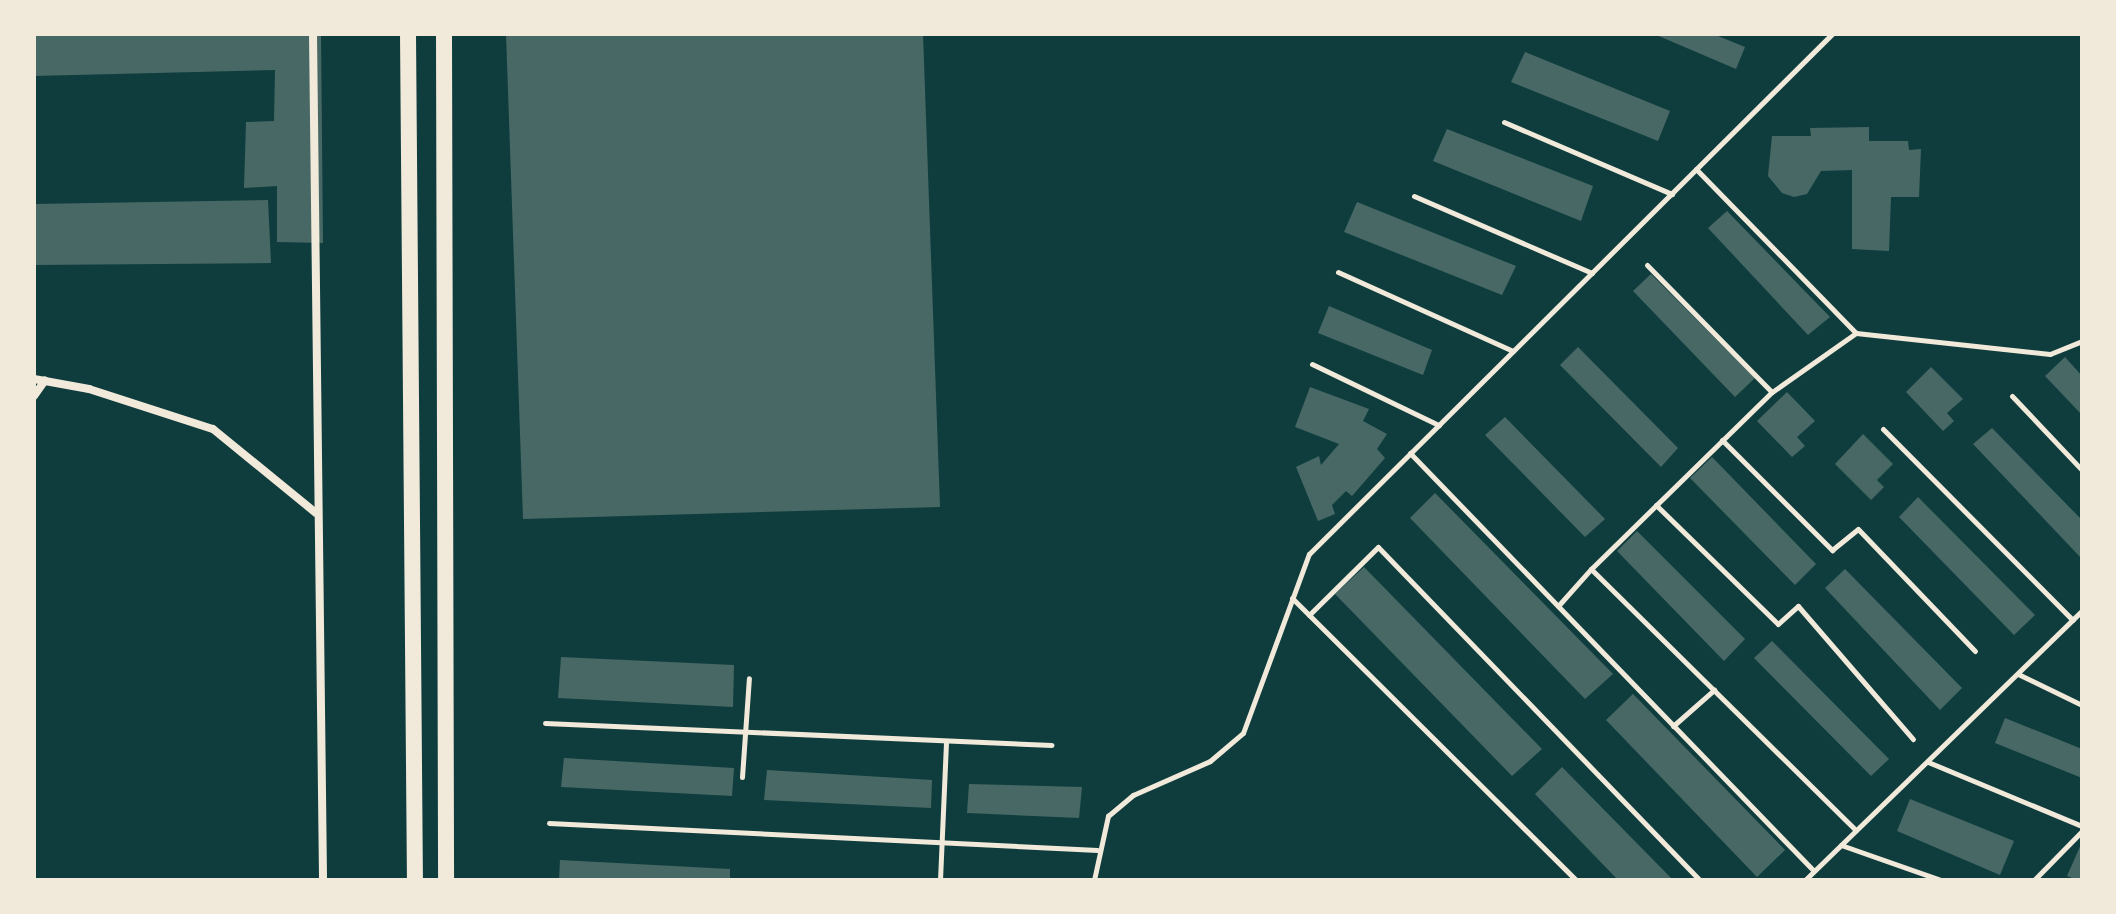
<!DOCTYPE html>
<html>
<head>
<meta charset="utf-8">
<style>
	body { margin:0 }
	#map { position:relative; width:2116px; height:914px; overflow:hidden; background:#0f3d3e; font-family:Roboto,sans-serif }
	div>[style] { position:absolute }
	.building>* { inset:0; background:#486865 }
	.service>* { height:5px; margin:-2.5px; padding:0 2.5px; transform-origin:2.5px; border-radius:2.5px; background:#f1e9da }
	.minor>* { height:8px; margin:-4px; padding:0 4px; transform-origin:4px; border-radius:4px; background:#f1e9da }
	.secondary>* { height:16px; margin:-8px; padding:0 8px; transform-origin:8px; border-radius:8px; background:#f1e9da }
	span { translate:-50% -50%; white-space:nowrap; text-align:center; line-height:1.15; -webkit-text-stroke:6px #f1e9da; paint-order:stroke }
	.frame { position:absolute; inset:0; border:36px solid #f1e9da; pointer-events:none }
</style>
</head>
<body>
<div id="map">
	<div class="building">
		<i style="clip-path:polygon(34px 34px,321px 34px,323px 243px,277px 242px,277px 186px,244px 188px,246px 122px,274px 121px,275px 70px,34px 76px)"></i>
		<i style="clip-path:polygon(506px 34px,923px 34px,940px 507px,523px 519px)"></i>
		<i style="clip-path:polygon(1654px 34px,1713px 34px,1745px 47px,1736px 69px)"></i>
		<i style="clip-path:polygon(1525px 52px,1670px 111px,1658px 141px,1511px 82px)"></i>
		<i style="clip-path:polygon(1869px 127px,1869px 141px,1908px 141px,1909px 150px,1921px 149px,1919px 197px,1891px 197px,1889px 251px,1852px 249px,1852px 170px,1821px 171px,1807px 194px,1794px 197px,1782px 193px,1768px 176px,1772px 136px,1811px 136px,1810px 128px)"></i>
		<i style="clip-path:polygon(1447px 129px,1593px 186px,1581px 221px,1433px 161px)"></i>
		<i style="clip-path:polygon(268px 200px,271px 263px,34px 265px,34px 204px)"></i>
		<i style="clip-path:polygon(1357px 202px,1516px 266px,1502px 295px,1344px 232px)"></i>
		<i style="clip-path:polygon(1727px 211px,1830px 317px,1808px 335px,1708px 228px)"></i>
		<i style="clip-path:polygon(1651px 274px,1755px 378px,1735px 397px,1633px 291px)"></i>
		<i style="clip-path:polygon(1329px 306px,1432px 350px,1423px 375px,1318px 333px)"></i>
		<i style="clip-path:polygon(1578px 347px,1678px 448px,1661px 467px,1560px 365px)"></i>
		<i style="clip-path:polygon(2065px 357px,2082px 376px,2082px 415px,2045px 376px)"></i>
		<i style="clip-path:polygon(1931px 367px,1963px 399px,1947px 413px,1954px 421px,1943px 431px,1906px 392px)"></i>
		<i style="clip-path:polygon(1310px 387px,1369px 409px,1363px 421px,1387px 434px,1377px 449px,1385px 458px,1352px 496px,1346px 491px,1332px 505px,1335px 514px,1318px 521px,1296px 467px,1319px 456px,1321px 465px,1339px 444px,1295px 427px)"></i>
		<i style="clip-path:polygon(1787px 392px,1815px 421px,1797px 437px,1805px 446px,1792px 457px,1757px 421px)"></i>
		<i style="clip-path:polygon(1505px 417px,1605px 519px,1585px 537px,1485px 435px)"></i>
		<i style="clip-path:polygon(1992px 428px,2082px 520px,2082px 559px,1973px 444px)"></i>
		<i style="clip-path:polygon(1863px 434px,1893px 464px,1877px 480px,1884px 487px,1871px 500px,1835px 464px)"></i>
		<i style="clip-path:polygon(1712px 457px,1816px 564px,1795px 585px,1690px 478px)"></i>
		<i style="clip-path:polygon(1435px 493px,1613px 674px,1585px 699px,1410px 518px)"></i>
		<i style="clip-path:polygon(1918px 497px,2035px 615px,2014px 635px,1899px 517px)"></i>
		<i style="clip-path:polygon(1637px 531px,1745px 639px,1724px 661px,1617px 551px)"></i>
		<i style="clip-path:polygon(1364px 567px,1542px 749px,1512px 776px,1335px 594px)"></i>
		<i style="clip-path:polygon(1845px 569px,1962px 688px,1940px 710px,1825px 588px)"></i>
		<i style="clip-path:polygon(1772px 641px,1889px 759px,1871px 776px,1754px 658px)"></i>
		<i style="clip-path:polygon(561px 657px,734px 665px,733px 707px,558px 698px)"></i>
		<i style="clip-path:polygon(1633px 694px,1785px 850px,1757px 877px,1606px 720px)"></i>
		<i style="clip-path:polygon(2005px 718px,2082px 749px,2082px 778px,1995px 743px)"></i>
		<i style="clip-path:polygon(564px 758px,734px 768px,732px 796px,561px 787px)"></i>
		<i style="clip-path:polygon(1562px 767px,1673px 880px,1618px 880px,1535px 794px)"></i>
		<i style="clip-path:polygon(767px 770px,932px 780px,931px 808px,764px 800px)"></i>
		<i style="clip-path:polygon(969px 784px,1082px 787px,1079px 818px,967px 813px)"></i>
		<i style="clip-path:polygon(1910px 799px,2014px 841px,2000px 875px,1897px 831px)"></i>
		<i style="clip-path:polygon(2082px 842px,2082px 880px,2077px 880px,2067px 876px)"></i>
		<i style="clip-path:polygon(560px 860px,730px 869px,730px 880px,559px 880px)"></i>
	</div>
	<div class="service">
		<i style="left:1504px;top:122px;width:183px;rotate:23.2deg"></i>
		<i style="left:1696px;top:169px;width:229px;rotate:45.7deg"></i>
		<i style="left:1856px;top:333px;width:195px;rotate:6.2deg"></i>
		<i style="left:2050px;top:354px;width:35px;rotate:-22deg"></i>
		<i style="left:1414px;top:196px;width:194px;rotate:23.4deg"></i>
		<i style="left:1647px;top:265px;width:178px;rotate:45.5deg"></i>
		<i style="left:1772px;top:392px;width:103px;rotate:-35.1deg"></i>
		<i style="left:1338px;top:272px;width:192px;rotate:24.3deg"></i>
		<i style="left:1312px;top:364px;width:141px;rotate:25.7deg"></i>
		<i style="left:2012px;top:396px;width:102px;rotate:46.6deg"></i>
		<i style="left:1883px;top:429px;width:269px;rotate:45.2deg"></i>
		<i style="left:1722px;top:440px;width:156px;rotate:45deg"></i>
		<i style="left:1832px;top:550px;width:33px;rotate:-39deg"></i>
		<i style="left:1858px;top:529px;width:169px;rotate:46.2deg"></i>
		<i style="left:1410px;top:453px;width:581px;rotate:45.98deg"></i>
		<i style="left:1656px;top:505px;width:170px;rotate:44.3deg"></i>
		<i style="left:1778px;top:624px;width:27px;rotate:-42deg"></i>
		<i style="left:1798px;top:606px;width:176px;rotate:49.2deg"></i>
		<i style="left:1591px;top:569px;width:253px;rotate:-44.4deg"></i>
		<i style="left:1292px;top:598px;width:400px;rotate:44.8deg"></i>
		<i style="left:1558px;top:606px;width:50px;rotate:-48.3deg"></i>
		<i style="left:1591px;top:569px;width:372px;rotate:44.6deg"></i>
		<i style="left:1309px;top:615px;width:97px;rotate:-44.6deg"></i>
		<i style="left:1378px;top:547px;width:463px;rotate:46deg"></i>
		<i style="left:2018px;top:674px;width:71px;rotate:25.8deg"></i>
		<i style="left:545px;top:723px;width:507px;rotate:2.48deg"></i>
		<i style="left:1673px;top:726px;width:55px;rotate:-41.3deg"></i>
		<i style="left:1928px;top:762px;width:167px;rotate:22.6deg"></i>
		<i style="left:742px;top:777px;width:99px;rotate:-86deg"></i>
		<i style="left:549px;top:823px;width:549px;rotate:2.82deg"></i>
		<i style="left:1841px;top:845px;width:106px;rotate:19.3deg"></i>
		<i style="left:940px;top:880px;width:139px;rotate:-87.5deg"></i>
		<i style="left:1094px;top:880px;width:66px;rotate:-77.7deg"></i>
		<i style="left:1108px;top:816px;width:33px;rotate:-40deg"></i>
		<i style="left:1133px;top:795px;width:84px;rotate:-23.8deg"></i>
		<i style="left:1210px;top:761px;width:43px;rotate:-40.3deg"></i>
		<i style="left:1243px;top:733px;width:191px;rotate:-69.8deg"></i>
		<i style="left:1309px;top:554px;width:738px;rotate:-44.84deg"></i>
		<i style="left:1805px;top:880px;width:386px;rotate:-44.2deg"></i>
		<i style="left:2034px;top:880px;width:69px;rotate:-45.6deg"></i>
	</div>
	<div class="minor">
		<i style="left:313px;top:34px;width:846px;rotate:89.32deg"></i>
		<i style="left:34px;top:379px;width:56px;rotate:10.3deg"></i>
		<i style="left:89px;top:389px;width:130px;rotate:17.9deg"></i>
		<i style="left:213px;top:429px;width:133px;rotate:39.2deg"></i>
		<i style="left:34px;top:396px;width:19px;rotate:-55deg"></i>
	</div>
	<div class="secondary">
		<i style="left:408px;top:34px;width:846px;rotate:89.53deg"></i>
		<i style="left:444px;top:34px;width:846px;rotate:89.86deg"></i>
	</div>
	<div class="frame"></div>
</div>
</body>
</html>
